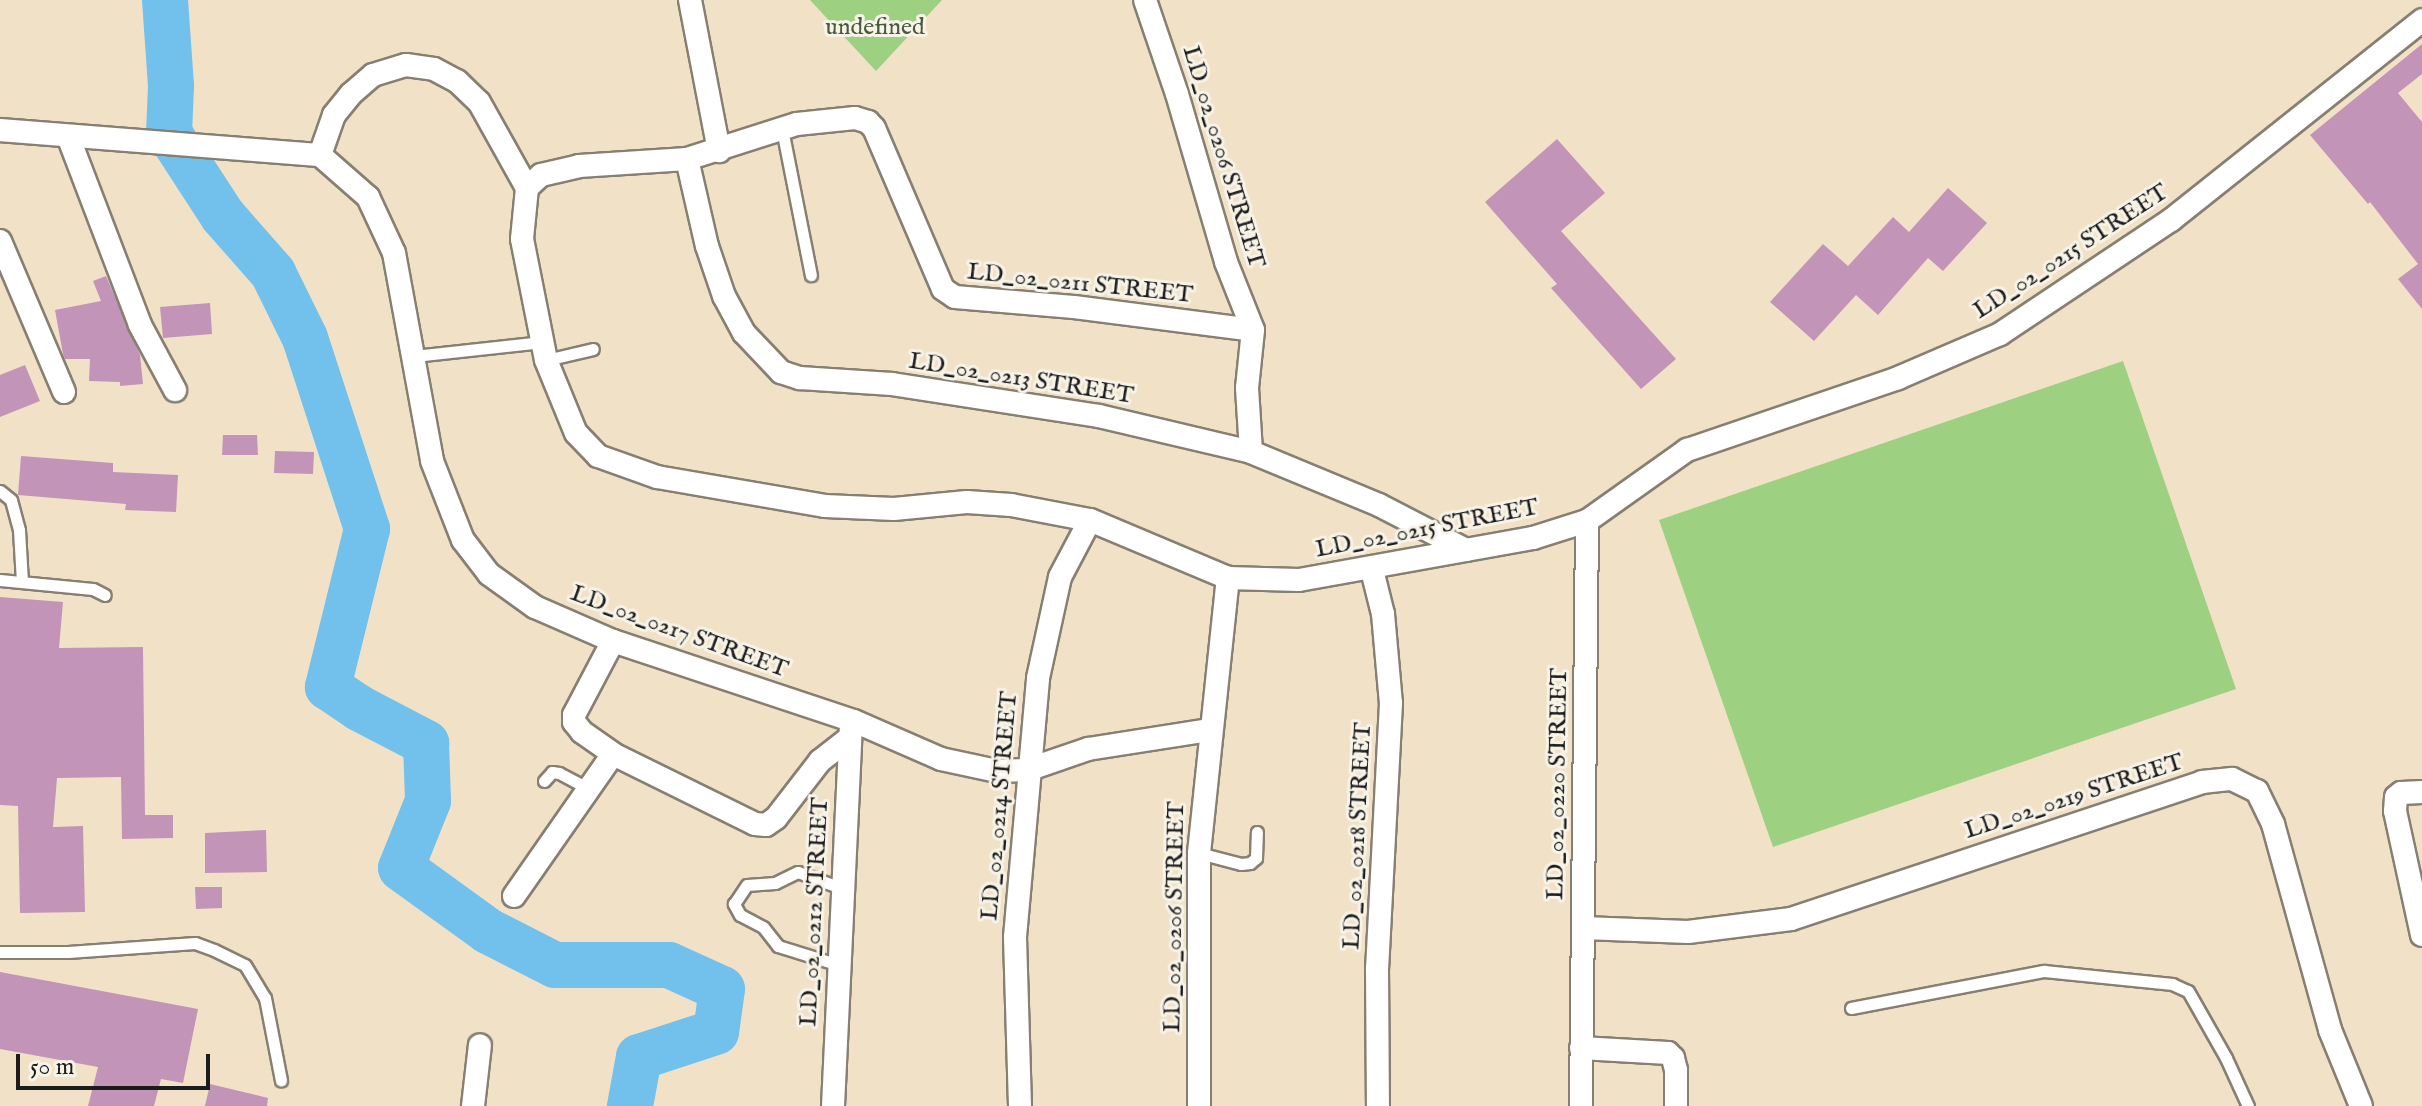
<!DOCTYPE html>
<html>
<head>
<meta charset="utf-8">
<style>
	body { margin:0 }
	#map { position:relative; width:2422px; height:1106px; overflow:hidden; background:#f1e2c7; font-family:"IM FELL English",serif }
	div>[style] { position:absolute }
	.green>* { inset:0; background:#9dd080 }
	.river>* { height:46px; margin:-23px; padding:0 23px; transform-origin:23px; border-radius:23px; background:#72c0ec }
	.building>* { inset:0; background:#c294b8 }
	.roads { filter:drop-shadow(2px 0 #867f72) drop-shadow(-2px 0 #867f72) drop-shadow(0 2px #867f72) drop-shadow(0 -2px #867f72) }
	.lane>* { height:11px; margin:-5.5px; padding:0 5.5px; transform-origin:5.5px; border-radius:5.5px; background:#fff }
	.street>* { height:22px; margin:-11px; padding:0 11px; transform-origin:11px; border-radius:11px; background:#fff }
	span { translate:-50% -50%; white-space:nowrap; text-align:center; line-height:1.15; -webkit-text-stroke:6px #f7f3e8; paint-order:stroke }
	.park-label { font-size:24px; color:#495b3f }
	.street-label { font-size:24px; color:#1c1c1c }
	.scale { position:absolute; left:16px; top:1054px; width:194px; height:36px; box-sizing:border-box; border:4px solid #1c1c1c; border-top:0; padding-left:10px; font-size:24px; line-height:28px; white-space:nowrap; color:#1c1c1c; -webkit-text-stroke:6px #f7f3e8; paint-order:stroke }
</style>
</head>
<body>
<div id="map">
	<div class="green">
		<i style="clip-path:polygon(810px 0,942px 0,876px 71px)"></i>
		<i style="clip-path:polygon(2123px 361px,2236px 689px,1773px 847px,1659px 520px)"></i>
	</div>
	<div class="river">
		<i style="left:165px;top:0;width:86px;rotate:86deg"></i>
		<i style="left:171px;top:86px;width:47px;rotate:92.4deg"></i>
		<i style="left:169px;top:133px;width:99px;rotate:57deg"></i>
		<i style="left:223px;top:216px;width:76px;rotate:48.7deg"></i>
		<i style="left:273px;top:273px;width:72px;rotate:63.8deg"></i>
		<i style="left:305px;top:338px;width:201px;rotate:72deg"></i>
		<i style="left:367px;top:529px;width:163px;rotate:103.9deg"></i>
		<i style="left:328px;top:687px;width:37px;rotate:34deg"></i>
		<i style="left:359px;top:708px;width:76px;rotate:27.6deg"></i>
		<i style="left:426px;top:743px;width:58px;rotate:88deg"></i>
		<i style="left:428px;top:801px;width:72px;rotate:111.9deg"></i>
		<i style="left:401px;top:868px;width:107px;rotate:35.9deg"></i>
		<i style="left:488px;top:931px;width:75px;rotate:26.9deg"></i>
		<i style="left:555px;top:965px;width:114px"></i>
		<i style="left:669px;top:965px;width:58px;rotate:24.4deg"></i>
		<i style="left:722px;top:989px;width:43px;rotate:97.9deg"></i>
		<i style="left:716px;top:1032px;width:81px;rotate:162deg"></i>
		<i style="left:639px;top:1057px;width:50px;rotate:100.4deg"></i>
	</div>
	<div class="building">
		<i style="clip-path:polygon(2422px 44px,2422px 74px,2398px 93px,2422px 122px,2422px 309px,2398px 279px,2418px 264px,2370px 202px,2368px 204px,2310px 135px)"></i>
		<i style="clip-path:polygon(1557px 139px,1605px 193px,1561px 231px,1676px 359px,1641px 389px,1551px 288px,1557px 284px,1485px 202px)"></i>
		<i style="clip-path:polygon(1948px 188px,1987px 223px,1943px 271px,1928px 258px,1878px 315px,1856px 295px,1814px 341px,1770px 302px,1823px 244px,1848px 266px,1893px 217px,1909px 232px)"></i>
		<i style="clip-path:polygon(106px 276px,140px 355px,143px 384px,120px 386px,120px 382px,89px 381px,90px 359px,65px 359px,63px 354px,55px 310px,101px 301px,93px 281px)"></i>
		<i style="clip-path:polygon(210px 303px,212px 334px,163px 338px,160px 307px)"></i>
		<i style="clip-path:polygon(25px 365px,40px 401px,0 417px,0 375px)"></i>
		<i style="clip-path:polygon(223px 435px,257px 435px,258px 455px,222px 455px)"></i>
		<i style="clip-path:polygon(275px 451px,314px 452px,313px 474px,274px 473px)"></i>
		<i style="clip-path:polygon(21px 456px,113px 463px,113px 472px,178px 475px,176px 512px,125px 510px,126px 504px,18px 495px)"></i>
		<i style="clip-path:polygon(0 597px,63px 602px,59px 648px,143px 647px,145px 815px,173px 815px,173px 838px,122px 839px,121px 777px,57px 778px,53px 827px,83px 826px,85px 912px,20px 913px,18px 806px,0 805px)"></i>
		<i style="clip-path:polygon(266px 830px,267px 872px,205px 873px,205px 833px)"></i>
		<i style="clip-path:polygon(195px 887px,222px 887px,222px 908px,196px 909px)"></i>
		<i style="clip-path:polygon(0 972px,198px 1009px,183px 1083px,161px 1079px,154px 1106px,88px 1106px,98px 1067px,0 1049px)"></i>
		<i style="clip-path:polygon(210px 1084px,268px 1098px,267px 1106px,205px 1106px)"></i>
	</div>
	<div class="roads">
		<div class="lane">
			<i style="left:782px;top:129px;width:149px;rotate:78.8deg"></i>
			<i style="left:414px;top:356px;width:129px;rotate:-6.2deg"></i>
			<i style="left:546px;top:360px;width:48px;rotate:-13.2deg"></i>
			<i style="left:0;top:491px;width:14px;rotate:39deg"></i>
			<i style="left:11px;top:500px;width:31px;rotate:75deg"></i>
			<i style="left:19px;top:530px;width:52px;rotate:86.7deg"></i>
			<i style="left:0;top:580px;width:93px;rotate:5.5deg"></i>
			<i style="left:93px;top:589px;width:13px;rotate:27deg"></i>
			<i style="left:544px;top:781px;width:12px;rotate:-48deg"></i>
			<i style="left:552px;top:772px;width:7px;rotate:8deg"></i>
			<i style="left:559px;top:773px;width:34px;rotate:28deg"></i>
			<i style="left:1199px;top:853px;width:43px;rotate:14.7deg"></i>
			<i style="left:1241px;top:864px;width:9px;rotate:-6deg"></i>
			<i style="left:1250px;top:863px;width:8px;rotate:-40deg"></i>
			<i style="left:1256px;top:858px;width:26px;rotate:-88deg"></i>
			<i style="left:0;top:952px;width:68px"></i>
			<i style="left:68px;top:952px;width:127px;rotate:-4.1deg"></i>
			<i style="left:195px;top:943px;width:20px;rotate:20deg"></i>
			<i style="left:214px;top:950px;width:34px;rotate:26deg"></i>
			<i style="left:245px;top:965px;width:39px;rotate:59deg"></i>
			<i style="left:265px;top:998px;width:84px;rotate:79deg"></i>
			<i style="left:839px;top:965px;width:64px;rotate:-162.7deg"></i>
			<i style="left:778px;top:946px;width:24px;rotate:-128deg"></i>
			<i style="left:763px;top:927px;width:26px;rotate:-152deg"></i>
			<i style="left:740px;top:915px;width:13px;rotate:-119deg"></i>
			<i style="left:734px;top:904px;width:23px;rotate:-56deg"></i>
			<i style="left:747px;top:885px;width:28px;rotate:-4deg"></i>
			<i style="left:775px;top:883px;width:25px;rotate:-26deg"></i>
			<i style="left:798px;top:872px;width:46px;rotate:20.4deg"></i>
			<i style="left:1851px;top:1008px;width:197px;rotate:-10.9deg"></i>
			<i style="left:2044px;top:971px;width:129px;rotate:5.8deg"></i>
			<i style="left:2172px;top:984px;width:17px;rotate:24deg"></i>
			<i style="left:2188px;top:991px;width:77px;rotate:60.4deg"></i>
			<i style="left:2226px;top:1058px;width:53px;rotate:65.4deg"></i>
		</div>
		<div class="street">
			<i style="left:690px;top:0;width:154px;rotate:79.1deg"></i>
			<i style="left:1145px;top:0;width:99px;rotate:71.2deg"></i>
			<i style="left:1177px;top:94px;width:175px;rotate:73.7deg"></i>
			<i style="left:1226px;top:262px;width:73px;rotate:68.3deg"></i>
			<i style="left:1253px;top:330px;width:58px;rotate:95.9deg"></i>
			<i style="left:1247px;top:388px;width:64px;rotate:86.4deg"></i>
			<i style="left:0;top:130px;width:321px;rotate:4.5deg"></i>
			<i style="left:68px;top:136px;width:202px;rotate:69.1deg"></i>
			<i style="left:140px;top:325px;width:74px;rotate:61.7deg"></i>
			<i style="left:320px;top:155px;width:64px;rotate:41.2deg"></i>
			<i style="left:368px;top:197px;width:62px;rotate:65.1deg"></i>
			<i style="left:394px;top:253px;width:211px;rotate:79.6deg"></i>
			<i style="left:432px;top:461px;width:85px;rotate:68.6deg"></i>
			<i style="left:463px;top:540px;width:43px;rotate:52.6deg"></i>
			<i style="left:489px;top:574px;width:57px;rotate:35.7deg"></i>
			<i style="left:535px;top:607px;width:85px;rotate:23.6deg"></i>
			<i style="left:613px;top:641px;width:254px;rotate:18.4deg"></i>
			<i style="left:854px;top:721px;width:95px;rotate:23.6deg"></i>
			<i style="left:941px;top:759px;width:57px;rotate:12.1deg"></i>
			<i style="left:997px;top:771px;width:30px;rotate:-2deg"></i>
			<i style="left:1027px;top:770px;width:65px;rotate:-19deg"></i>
			<i style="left:1088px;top:749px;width:122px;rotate:-8.9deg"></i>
			<i style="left:320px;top:155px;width:42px;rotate:-70.7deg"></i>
			<i style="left:334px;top:115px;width:27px;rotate:-51deg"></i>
			<i style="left:351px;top:94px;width:29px;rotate:-41deg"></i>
			<i style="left:373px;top:75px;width:34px;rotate:-17deg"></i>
			<i style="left:406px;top:65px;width:28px;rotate:8deg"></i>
			<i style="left:434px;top:69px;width:26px;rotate:28deg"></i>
			<i style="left:457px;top:81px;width:30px;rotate:44deg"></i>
			<i style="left:479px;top:102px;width:98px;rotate:60.8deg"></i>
			<i style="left:687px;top:159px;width:89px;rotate:77.1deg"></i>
			<i style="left:707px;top:246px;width:53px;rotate:71.2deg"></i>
			<i style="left:724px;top:296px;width:42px;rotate:61.6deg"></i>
			<i style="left:744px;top:333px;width:54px;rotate:46.5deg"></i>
			<i style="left:781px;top:372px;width:20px;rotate:18deg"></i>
			<i style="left:800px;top:378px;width:92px;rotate:3.7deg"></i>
			<i style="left:892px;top:384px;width:209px;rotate:8.8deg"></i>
			<i style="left:1099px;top:416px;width:156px;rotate:13.3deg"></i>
			<i style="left:1251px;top:452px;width:139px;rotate:22.5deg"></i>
			<i style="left:1379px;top:505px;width:98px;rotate:27.3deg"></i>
			<i style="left:527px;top:188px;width:51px;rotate:95.6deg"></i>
			<i style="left:522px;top:239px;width:123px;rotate:78.8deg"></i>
			<i style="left:546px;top:360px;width:79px;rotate:67.7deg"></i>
			<i style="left:576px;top:433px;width:32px;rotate:46deg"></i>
			<i style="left:598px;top:456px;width:63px;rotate:19.6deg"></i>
			<i style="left:657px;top:477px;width:170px;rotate:9.8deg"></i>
			<i style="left:825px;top:506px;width:69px;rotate:2.5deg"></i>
			<i style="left:894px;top:509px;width:73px;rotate:-5.5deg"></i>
			<i style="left:967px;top:502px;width:44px;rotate:3.9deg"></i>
			<i style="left:1011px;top:505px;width:80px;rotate:10.8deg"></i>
			<i style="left:1090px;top:520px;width:150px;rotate:22.8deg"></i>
			<i style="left:1228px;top:578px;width:71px;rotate:1.6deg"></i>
			<i style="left:1299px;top:580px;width:238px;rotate:-10.2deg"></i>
			<i style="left:1533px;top:538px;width:57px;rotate:-17.5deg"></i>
			<i style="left:1587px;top:521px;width:123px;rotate:-35.4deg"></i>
			<i style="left:1687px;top:450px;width:223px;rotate:-18.8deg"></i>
			<i style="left:1898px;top:378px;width:111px;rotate:-23.3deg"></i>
			<i style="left:2000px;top:334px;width:206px;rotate:-33.7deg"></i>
			<i style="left:2171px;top:220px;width:321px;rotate:-38.5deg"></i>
			<i style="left:527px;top:188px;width:19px;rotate:-43deg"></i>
			<i style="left:541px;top:175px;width:39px;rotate:-13deg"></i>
			<i style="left:579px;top:166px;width:108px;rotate:-3.7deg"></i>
			<i style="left:687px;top:159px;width:115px;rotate:-17.7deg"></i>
			<i style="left:797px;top:124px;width:58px;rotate:-5.9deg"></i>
			<i style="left:855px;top:118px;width:14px;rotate:17deg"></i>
			<i style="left:868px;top:122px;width:8px;rotate:45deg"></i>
			<i style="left:874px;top:128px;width:175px;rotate:66.8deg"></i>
			<i style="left:943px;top:289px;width:14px;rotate:34deg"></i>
			<i style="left:955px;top:297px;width:119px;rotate:4.8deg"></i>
			<i style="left:1074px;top:307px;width:180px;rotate:7.3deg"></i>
			<i style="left:0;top:241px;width:164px;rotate:67deg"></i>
			<i style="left:1372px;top:570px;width:45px;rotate:76deg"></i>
			<i style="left:1383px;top:614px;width:89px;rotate:84.9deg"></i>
			<i style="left:1391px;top:703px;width:265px;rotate:93deg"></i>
			<i style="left:1377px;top:968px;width:138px;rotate:89.6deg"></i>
			<i style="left:613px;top:641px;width:84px;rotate:117.8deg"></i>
			<i style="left:574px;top:715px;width:7px;rotate:90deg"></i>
			<i style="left:574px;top:722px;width:13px;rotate:51deg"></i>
			<i style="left:582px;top:732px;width:38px;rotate:35deg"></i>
			<i style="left:2422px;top:792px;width:21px;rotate:177deg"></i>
			<i style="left:2401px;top:793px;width:6px;rotate:141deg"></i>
			<i style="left:2396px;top:797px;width:14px;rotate:94deg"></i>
			<i style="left:2395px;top:811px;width:127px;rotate:77.7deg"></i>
			<i style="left:514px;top:896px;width:173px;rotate:-55.1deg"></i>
			<i style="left:613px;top:754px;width:158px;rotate:26.2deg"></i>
			<i style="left:755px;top:824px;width:11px;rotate:5deg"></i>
			<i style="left:766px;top:825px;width:12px;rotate:-35deg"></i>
			<i style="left:776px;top:818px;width:72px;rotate:-52.3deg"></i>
			<i style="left:820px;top:761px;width:37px;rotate:-38deg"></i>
			<i style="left:1583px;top:928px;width:105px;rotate:2.2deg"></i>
			<i style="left:1688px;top:932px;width:104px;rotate:-7.2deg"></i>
			<i style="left:1791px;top:919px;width:433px;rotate:-18.4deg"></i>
			<i style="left:2202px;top:782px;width:30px;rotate:-6deg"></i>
			<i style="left:2232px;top:779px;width:28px;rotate:26deg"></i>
			<i style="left:2257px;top:791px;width:37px;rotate:64deg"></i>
			<i style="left:2273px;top:824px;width:214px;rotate:74.5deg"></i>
			<i style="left:2330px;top:1030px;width:82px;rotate:67.8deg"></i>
			<i style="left:1581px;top:1048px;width:87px;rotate:3.3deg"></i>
			<i style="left:1668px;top:1053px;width:7px;rotate:45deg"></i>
			<i style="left:1673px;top:1058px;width:12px;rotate:76deg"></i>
			<i style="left:1676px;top:1070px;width:36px;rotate:90deg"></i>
			<i style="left:473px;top:1106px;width:61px;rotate:-83.5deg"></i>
			<i style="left:833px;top:1106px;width:376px;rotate:-87.3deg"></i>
			<i style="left:1020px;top:1106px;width:169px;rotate:-91.7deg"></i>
			<i style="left:1015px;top:937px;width:260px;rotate:-84.9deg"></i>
			<i style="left:1038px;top:678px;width:103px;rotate:-77.7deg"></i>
			<i style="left:1060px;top:577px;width:64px;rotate:-62.2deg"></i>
			<i style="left:1199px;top:1106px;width:253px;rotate:-90deg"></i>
			<i style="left:1199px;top:853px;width:277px;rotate:-84deg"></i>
			<i style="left:1581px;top:1106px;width:585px;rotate:-89.41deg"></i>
		</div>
	</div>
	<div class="park-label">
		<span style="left:875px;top:28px">undefined</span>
	</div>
	<div class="street-label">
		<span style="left:1223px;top:157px;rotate:73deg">LD_02_0206 STREET</span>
		<span style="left:2071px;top:252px;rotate:-33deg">LD_02_0215 STREET</span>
		<span style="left:1080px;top:284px;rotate:6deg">LD_02_0211 STREET</span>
		<span style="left:1021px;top:379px;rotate:9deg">LD_02_0213 STREET</span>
		<span style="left:1427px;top:529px;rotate:-11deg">LD_02_0215 STREET</span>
		<span style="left:679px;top:632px;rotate:20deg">LD_02_0217 STREET</span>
		<span style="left:1558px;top:784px;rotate:-89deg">LD_02_0220 STREET</span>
		<span style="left:2074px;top:797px;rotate:-18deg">LD_02_0219 STREET</span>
		<span style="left:1000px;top:806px;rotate:-85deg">LD_02_0214 STREET</span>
		<span style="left:1358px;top:836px;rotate:-87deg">LD_02_0218 STREET</span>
		<span style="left:815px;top:912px;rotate:-87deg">LD_02_0212 STREET</span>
		<span style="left:1175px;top:917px;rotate:-89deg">LD_02_0206 STREET</span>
	</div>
	<div class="scale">50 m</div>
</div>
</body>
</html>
